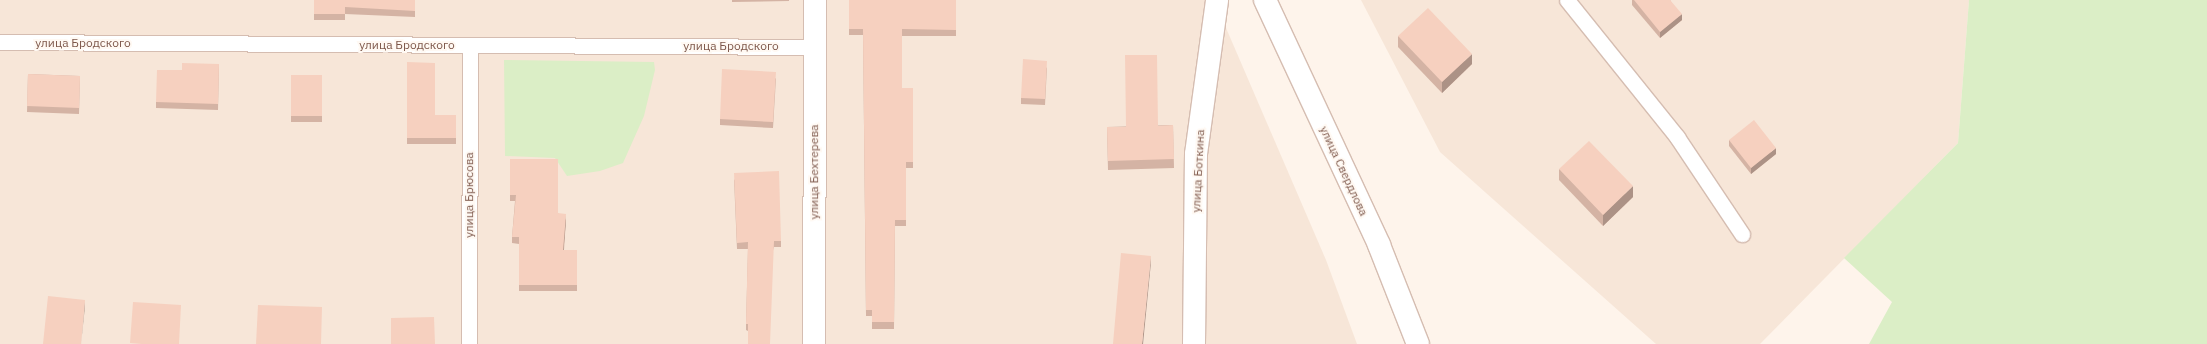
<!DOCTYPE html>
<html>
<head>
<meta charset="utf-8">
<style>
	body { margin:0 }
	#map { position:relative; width:2207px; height:344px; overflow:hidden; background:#fef4eb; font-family:"IBM Plex Sans",sans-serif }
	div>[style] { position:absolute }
	.residential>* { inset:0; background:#f7e6d8 }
	.green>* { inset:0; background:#dbeec6 }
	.roads { filter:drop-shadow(1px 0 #d5bdb1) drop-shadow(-1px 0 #d5bdb1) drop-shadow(0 1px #d5bdb1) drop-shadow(0 -1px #d5bdb1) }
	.service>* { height:15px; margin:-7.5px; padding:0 7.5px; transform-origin:7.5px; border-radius:7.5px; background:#fff }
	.minor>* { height:22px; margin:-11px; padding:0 11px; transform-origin:11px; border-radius:11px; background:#fff }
	.tertiary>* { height:22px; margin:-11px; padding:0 11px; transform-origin:11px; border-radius:11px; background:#fff }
	.wall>* { inset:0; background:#d4b3a4 }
	.shaded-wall>* { inset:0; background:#ac9286 }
	.building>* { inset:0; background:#f6d0bf }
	span { translate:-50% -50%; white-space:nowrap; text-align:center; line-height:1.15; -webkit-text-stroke:4px #fff9f3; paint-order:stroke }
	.street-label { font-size:12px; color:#7d574a }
</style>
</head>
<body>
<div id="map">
	<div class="residential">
		<i style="clip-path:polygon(0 0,1214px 0,1326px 260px,1357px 344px,0 344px)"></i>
		<i style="clip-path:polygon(1361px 0,1969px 0,1958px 143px,1760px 344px,1656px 344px,1440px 152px)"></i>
	</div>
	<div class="green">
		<i style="clip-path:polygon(1969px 0,2207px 0,2207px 344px,1869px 344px,1892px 302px,1844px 258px,1958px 143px)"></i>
		<i style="clip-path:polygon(504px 60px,654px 62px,655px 70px,644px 116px,623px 163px,600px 171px,567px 176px,555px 158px,505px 156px)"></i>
	</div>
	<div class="roads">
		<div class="service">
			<i style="left:1567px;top:0;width:176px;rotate:51.2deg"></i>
			<i style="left:1677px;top:137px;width:117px;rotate:56.2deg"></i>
			<i style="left:0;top:42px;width:814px;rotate:0.35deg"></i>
			<i style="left:469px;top:344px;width:299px;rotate:-89.8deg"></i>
		</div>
		<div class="minor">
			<i style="left:814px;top:344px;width:344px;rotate:-89.8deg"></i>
			<i style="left:1194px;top:344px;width:190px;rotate:-89.4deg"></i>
			<i style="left:1196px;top:154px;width:155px;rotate:-82.2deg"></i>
		</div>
		<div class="tertiary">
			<i style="left:1265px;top:0;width:270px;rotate:65deg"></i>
			<i style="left:1379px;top:245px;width:106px;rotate:68.5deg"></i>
		</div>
	</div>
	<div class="wall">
		<i style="clip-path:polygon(314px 0,415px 0,415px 17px,345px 14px,345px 20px,314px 20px)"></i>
		<i style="clip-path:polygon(732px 0,789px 0,789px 1px,732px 2px)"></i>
		<i style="clip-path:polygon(849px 0,956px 0,956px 36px,902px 36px,902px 88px,913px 88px,913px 168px,906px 168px,906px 226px,895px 226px,894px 329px,872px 329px,872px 316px,866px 316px,863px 35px,849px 35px)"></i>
		<i style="clip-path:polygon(1632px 0,1670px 0,1682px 20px,1660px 38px,1632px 5px)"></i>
		<i style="clip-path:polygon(1398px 36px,1472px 64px,1442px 93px,1398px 47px)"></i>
		<i style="clip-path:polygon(407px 62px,435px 115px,456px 115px,456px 144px,407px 144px)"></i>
		<i style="clip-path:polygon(219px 64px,218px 110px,156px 108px,156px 102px,182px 70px)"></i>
		<i style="clip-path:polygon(1047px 67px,1045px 105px,1021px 104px,1021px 98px)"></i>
		<i style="clip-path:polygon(28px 74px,80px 76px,79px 114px,27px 112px)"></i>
		<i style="clip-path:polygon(291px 75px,322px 75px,322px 122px,291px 122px)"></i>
		<i style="clip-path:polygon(776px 78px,773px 128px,720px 125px,720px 119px)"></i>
		<i style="clip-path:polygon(1173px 125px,1174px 168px,1108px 170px,1107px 127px)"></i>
		<i style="clip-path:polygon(1729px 140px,1776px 154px,1751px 174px,1729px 146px)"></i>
		<i style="clip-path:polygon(510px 159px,558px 213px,566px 220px,564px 250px,577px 250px,577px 291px,519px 291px,519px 244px,512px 243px,512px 237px,515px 201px,510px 201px)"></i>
		<i style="clip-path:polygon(1559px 169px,1633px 197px,1603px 226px,1559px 180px)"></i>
		<i style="clip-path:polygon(734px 179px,781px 241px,781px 247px,774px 247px,748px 331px,746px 330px,746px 324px,748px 249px,737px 249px)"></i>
	</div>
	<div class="shaded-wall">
		<i style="clip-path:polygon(1682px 14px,1682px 20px,1660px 38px,1660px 32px)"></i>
		<i style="clip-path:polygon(1472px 54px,1472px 64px,1442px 93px,1442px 82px)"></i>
		<i style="clip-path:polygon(1776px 148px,1776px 154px,1751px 174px,1751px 168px)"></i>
		<i style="clip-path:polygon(1633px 186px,1633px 197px,1603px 226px,1603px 215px)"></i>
		<i style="clip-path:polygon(566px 214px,566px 220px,563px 256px,563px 250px)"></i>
		<i style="clip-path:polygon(1151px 256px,1151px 262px,1143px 344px,1142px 344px)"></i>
		<i style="clip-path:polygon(85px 300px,85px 306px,81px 344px)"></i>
	</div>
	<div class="building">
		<i style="clip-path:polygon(314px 0,415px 0,415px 11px,345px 7px,345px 14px,314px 14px)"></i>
		<i style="clip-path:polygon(849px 0,956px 0,956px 30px,902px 29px,902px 88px,913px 88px,913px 162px,906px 162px,906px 220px,895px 220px,894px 322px,872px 322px,872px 310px,866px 310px,863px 29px,849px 29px)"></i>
		<i style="clip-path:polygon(1634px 0,1670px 0,1682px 14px,1660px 32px)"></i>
		<i style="clip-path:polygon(1428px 8px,1472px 54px,1442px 82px,1398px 36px)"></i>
		<i style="clip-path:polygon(1125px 55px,1157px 55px,1158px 126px,1173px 125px,1174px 159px,1108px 161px,1107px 127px,1126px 127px)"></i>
		<i style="clip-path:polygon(1023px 59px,1047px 61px,1045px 99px,1021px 98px)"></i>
		<i style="clip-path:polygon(407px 62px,435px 63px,435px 115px,456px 115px,456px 138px,407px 138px)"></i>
		<i style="clip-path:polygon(182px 63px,219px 64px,218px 104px,156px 102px,157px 70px,182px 70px)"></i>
		<i style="clip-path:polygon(722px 69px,776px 72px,773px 122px,720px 119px)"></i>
		<i style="clip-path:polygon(28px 74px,80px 76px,79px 108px,27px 106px)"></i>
		<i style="clip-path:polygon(291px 75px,322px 75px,322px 116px,291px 116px)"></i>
		<i style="clip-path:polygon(1754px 120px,1776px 148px,1751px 168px,1729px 140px)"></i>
		<i style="clip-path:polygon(1589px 141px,1633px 186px,1603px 215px,1559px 169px)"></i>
		<i style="clip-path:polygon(510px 159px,558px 159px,558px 213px,566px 214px,563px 250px,577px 250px,577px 285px,519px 285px,519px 237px,512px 237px,516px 195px,510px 195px)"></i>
		<i style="clip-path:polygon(779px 171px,781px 241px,774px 241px,770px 344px,748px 344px,748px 324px,746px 324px,748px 242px,737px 243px,734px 173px)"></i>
		<i style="clip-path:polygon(1121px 253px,1151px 256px,1142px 344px,1113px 344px)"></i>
		<i style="clip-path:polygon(48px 296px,85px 300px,81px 344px,43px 344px)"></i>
		<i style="clip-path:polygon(133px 302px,181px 305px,179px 344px,142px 344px,130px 343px)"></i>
		<i style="clip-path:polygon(258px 305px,322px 307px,321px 344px,256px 344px)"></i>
		<i style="clip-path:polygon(434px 317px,435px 344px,391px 344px,391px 318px)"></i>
	</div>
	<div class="street-label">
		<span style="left:83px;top:43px">улица Бродского</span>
		<span style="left:407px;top:45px">улица Бродского</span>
		<span style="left:731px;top:46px">улица Бродского</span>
		<span style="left:1198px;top:171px;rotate:-87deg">улица Боткина</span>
		<span style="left:1344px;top:171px;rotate:65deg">улица Свердлова</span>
		<span style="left:814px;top:172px;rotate:-90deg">улица Бехтерева</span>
		<span style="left:469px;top:195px;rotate:-90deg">улица Брюсова</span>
	</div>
</div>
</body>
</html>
